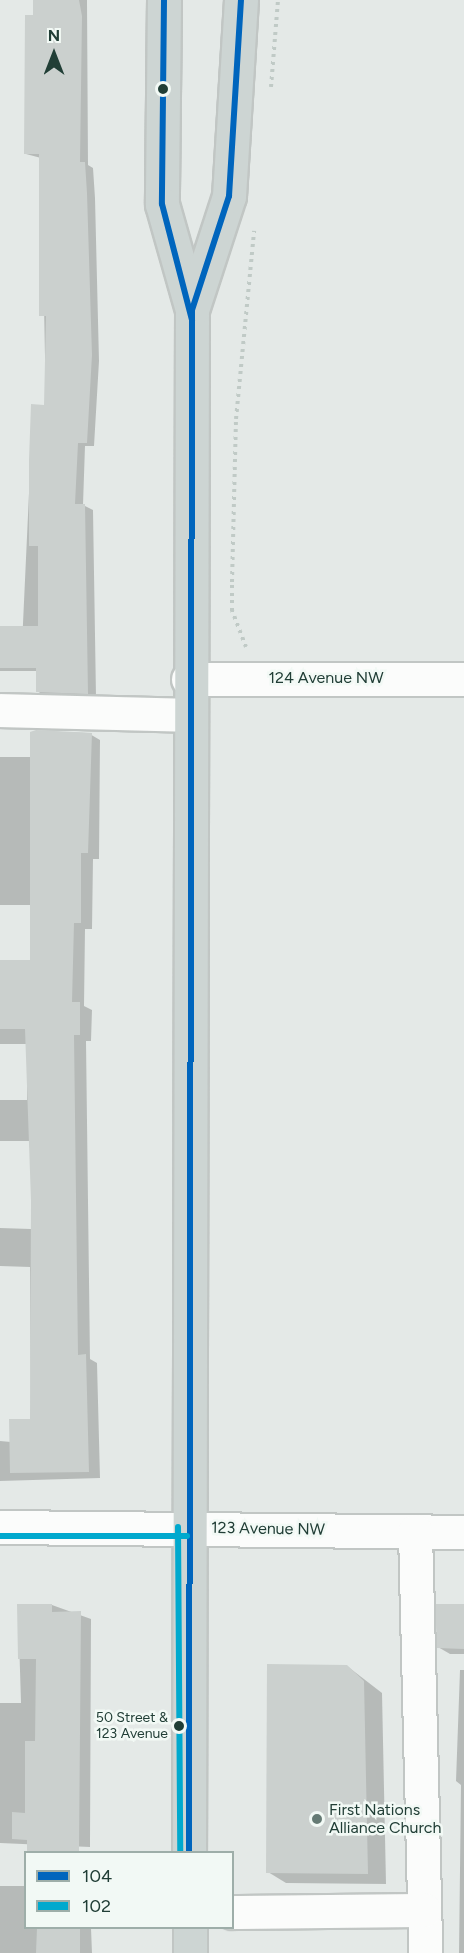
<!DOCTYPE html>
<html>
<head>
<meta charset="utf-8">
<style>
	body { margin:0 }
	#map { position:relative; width:464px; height:1953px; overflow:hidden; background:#e4e9e7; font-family:Figtree,sans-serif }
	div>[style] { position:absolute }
	.shadow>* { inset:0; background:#0003 }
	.building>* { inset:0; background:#cbd0ce }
	.path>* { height:4px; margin-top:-2px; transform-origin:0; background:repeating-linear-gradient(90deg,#c0cac6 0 3px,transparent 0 7.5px) }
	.roads { filter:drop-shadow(2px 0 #c1c6c4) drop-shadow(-2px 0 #c1c6c4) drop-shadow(0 2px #c1c6c4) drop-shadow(0 -2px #c1c6c4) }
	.minor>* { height:33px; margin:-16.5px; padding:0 16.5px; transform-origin:16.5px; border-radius:16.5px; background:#fbfcfb }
	.major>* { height:33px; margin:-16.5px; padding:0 16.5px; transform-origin:16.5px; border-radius:16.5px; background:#cdd5d3 }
	.bus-1>* { height:6px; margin:-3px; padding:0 3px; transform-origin:3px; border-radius:3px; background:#0065bd }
	.bus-2>* { height:6px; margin:-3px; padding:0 3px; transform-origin:3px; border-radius:3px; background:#00a9ce }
	.dots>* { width:16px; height:16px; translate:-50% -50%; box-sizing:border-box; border:3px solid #f2f9f5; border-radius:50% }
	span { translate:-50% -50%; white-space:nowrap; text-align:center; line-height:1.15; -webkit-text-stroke:5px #f2f9f5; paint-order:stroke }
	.bus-label { font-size:14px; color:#213e36 }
	.right { translate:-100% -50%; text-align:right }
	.street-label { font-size:16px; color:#213e36 }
	.poi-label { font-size:16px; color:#213e36 }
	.left { translate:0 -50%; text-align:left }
	.legend { position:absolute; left:24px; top:1851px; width:210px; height:78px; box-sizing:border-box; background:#f2f9f5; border:2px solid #9eaea9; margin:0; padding:8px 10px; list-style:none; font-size:18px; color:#213e36 }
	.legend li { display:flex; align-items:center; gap:12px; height:30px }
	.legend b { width:30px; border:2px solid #9eaea9 }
	.north { position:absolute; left:24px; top:24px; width:60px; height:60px; -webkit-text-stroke:4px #f2f9f5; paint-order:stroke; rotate:0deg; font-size:16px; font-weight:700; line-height:24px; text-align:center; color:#213e36 }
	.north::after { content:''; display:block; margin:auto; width:21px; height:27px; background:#213e36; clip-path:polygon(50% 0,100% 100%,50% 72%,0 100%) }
</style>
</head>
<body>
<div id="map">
	<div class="shadow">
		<i style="clip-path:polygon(34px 0,87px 0,88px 165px,93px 168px,95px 198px,99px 361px,94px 446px,85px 446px,83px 505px,93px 510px,96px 697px,45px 696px,37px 691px,37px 671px,0 671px,0 645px,22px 645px,33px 406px,46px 406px,41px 158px,26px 154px)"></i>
		<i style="clip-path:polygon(36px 731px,88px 733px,100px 740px,99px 859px,93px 859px,92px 929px,85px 929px,84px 1006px,92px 1010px,91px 1041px,86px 1041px,90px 1359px,97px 1363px,100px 1478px,0 1481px,0 1441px,11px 1442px,31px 1420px,30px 1267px,0 1266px,0 1228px,31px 1229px,31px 1212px,39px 1212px,29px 1141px,0 1141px,0 1100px,27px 1100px,27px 1044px,0 1044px,0 960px,32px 960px,33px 905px,0 905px,0 757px,32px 757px)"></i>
		<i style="clip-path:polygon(52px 1605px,91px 1619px,90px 1847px,0 1843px,0 1703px,21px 1703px,18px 1606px)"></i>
		<i style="clip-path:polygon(464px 1606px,464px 1654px,450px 1654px,438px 1647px)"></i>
		<i style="clip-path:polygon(347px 1666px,382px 1693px,386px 1884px,286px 1883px,268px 1872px)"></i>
		<i style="clip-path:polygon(460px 1670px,464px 1670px,464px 1953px,459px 1953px,461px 1785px,456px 1781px)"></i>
		<i style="clip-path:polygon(0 1886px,26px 1886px,26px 1928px,91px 1928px,92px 1953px,0 1953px)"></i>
	</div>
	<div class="building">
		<i style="clip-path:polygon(33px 0,79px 0,82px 16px,80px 162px,85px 162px,87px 193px,92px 355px,87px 443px,78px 443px,75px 504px,85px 504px,88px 694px,36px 692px,36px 668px,0 668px,0 626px,38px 626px,38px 546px,29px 546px,29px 460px,31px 404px,44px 405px,46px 316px,39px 316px,39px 154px,24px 154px,25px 15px,33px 15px)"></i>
		<i style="clip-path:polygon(36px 730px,92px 733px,88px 853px,81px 853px,81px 923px,74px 923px,72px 1002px,80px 1002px,80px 1035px,74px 1035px,78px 1355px,86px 1354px,89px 1472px,10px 1473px,9px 1419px,30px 1419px,31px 1201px,25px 1029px,0 1029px,0 960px,30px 960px,30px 732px)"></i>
		<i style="clip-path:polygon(17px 1604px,52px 1604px,52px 1612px,81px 1611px,79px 1852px,27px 1852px,27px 1840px,12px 1839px,12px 1812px,25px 1813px,25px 1741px,35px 1741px,36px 1659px,18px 1659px)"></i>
		<i style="clip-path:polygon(435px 1604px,464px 1604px,464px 1649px,437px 1648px)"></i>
		<i style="clip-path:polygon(267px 1664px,347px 1665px,364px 1681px,368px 1874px,266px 1873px)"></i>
		<i style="clip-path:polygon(37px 1928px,80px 1928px,80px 1953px,36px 1953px)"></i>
	</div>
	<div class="path">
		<i style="left:271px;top:87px;width:87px;rotate:-85.4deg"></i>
		<i style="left:246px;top:647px;width:39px;rotate:-111deg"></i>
		<i style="left:232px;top:611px;width:29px;rotate:-90deg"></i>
		<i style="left:232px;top:582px;width:163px;rotate:-88.6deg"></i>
		<i style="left:236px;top:419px;width:189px;rotate:-84.5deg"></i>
	</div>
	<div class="roads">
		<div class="minor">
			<i style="left:188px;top:679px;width:276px"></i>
			<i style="left:0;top:710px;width:188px;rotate:1.5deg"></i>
			<i style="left:0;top:1527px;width:464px;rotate:0.6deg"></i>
			<i style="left:415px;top:1531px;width:422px;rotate:88.6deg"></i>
			<i style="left:232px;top:1912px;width:192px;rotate:-0.6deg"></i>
		</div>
		<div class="major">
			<i style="left:164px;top:0;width:204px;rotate:90.6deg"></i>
			<i style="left:162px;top:204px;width:110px;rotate:74.2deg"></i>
			<i style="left:192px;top:310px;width:1542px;rotate:90.11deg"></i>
			<i style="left:192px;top:310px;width:120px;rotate:-72deg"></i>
			<i style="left:229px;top:196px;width:196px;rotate:-86.5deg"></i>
			<i style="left:190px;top:1928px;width:25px;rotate:90deg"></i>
		</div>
	</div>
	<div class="bus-1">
		<i style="left:164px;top:0;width:204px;rotate:90.6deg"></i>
		<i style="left:162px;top:204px;width:120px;rotate:75.5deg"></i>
		<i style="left:189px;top:1852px;width:1542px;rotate:-89.89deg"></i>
		<i style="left:192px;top:310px;width:120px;rotate:-72deg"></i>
		<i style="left:229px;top:196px;width:196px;rotate:-86.5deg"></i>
	</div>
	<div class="bus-2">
		<i style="left:178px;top:1527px;width:325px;rotate:89.6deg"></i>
		<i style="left:0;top:1536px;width:187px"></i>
	</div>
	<div class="dots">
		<i style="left:163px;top:89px;background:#213e36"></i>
		<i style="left:179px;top:1726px;background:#213e36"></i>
		<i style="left:317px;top:1819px;background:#657a74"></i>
	</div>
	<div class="bus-label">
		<span class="right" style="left:168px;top:1726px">50 Street &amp;<br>123 Avenue</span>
	</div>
	<div class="street-label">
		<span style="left:326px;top:678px">124 Avenue NW</span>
		<span style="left:268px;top:1529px;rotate:1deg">123 Avenue NW</span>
	</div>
	<div class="poi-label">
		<span class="left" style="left:329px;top:1819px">First Nations<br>Alliance Church</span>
	</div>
	<ul class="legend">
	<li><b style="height:8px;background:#0065bd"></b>104</li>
	<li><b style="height:8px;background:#00a9ce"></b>102</li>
	</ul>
	<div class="north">N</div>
</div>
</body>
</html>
